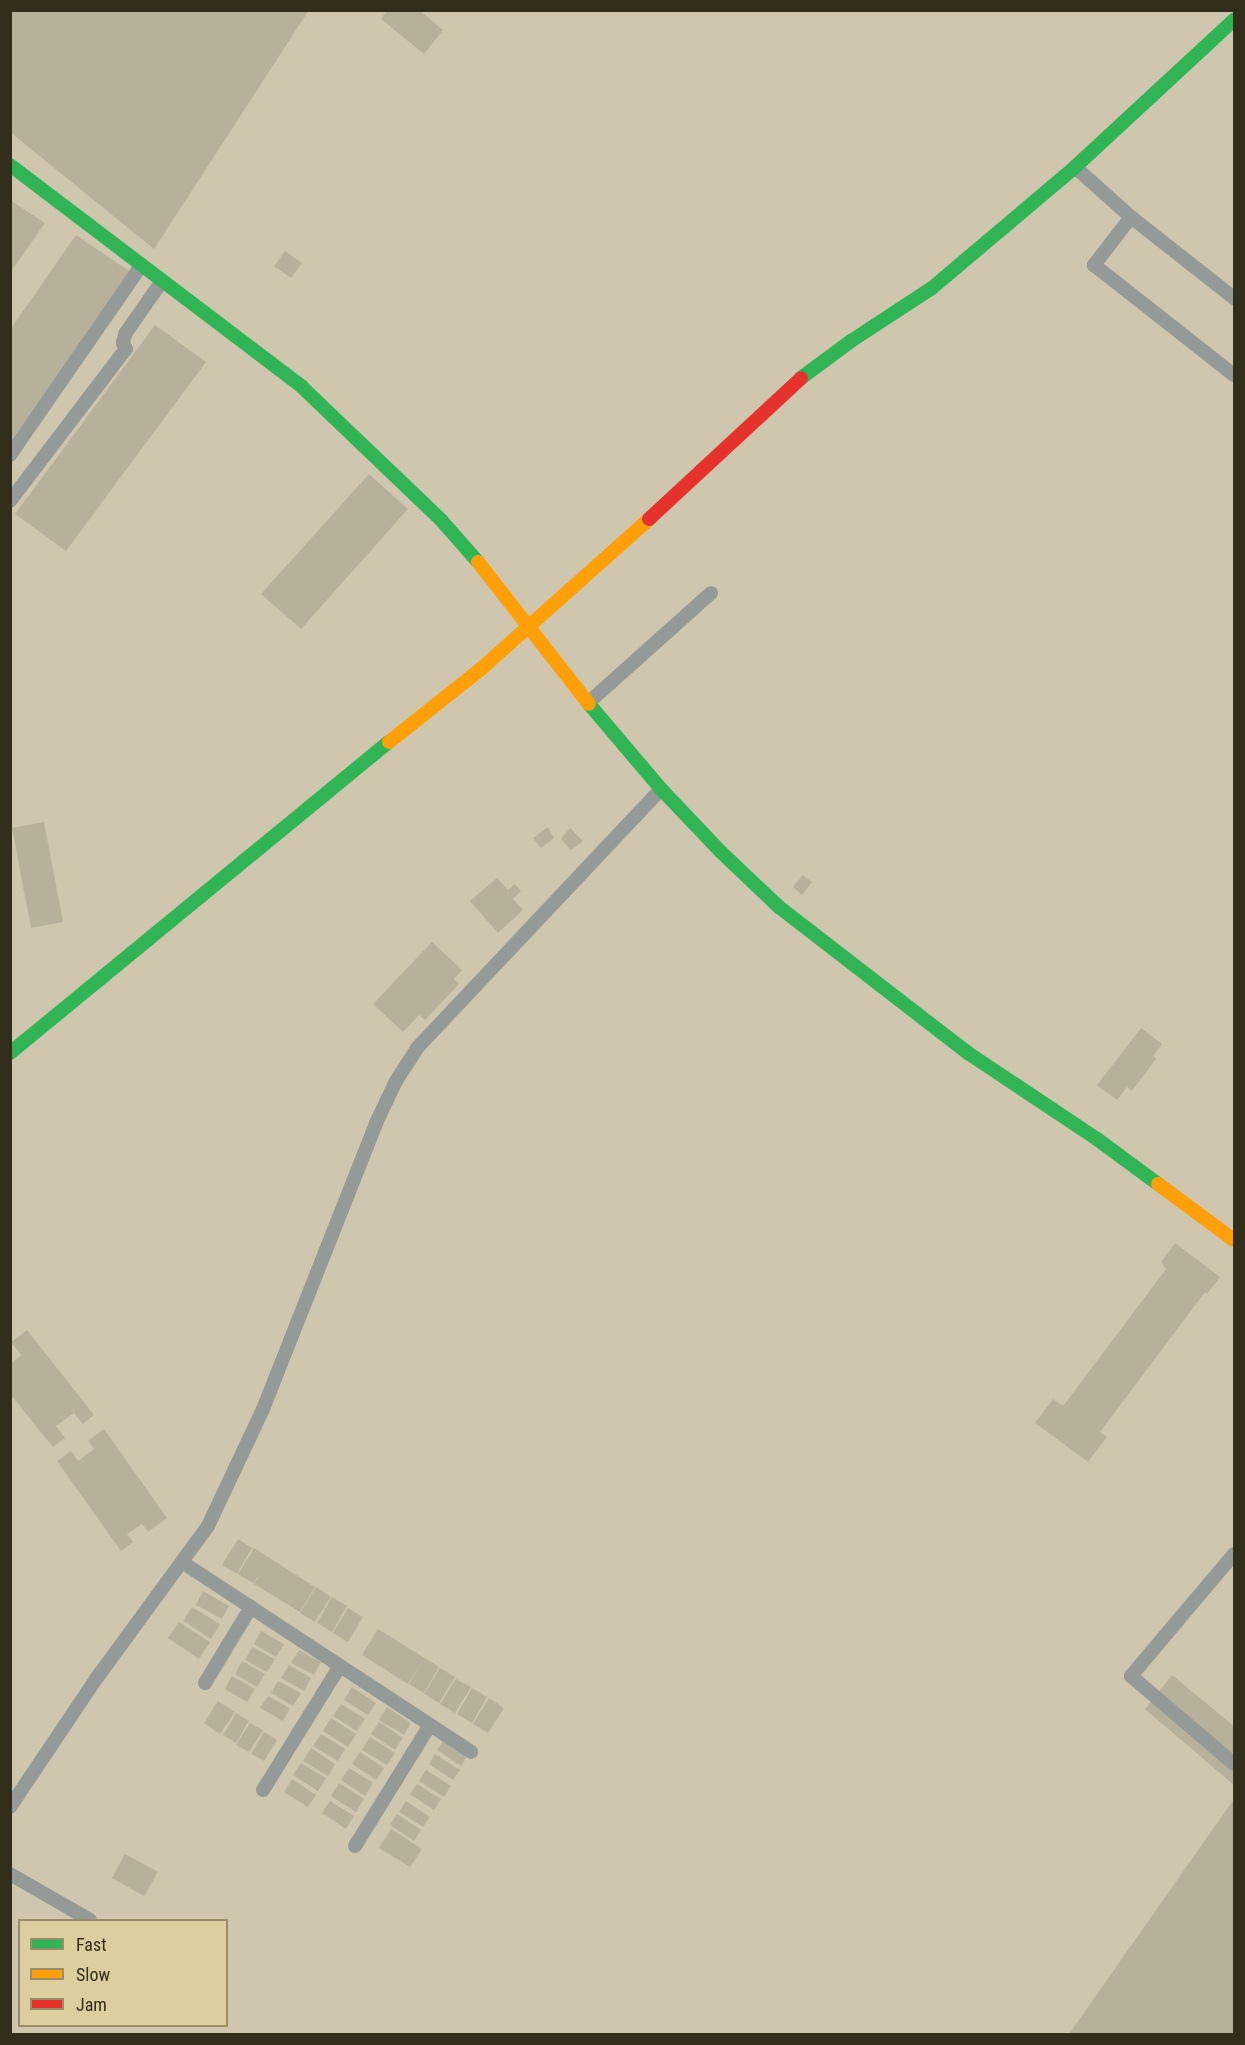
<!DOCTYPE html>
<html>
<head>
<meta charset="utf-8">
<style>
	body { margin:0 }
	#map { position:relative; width:1245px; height:2045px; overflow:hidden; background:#cfc7ad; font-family:"Roboto Condensed",sans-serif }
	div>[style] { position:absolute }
	.building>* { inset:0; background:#b7b19c }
	.street>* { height:14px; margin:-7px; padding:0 7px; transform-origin:7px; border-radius:7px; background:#949a97 }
	.fast>* { height:14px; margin:-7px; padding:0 7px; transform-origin:7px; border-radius:7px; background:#30b455 }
	.slow>* { height:14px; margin:-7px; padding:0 7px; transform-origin:7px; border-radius:7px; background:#ff9f0a }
	.jam>* { height:14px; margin:-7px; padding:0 7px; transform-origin:7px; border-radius:7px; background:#e5322d }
	span { translate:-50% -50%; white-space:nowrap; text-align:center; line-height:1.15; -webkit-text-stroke:6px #ddce9f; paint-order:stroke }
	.frame { position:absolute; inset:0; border:12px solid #332e1b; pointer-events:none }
	.legend { position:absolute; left:18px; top:1919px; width:210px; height:108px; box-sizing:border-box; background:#ddce9f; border:2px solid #998e6a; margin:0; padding:8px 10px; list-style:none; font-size:18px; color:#332e1b }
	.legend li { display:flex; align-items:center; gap:12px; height:30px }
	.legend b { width:30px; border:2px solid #998e6a }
</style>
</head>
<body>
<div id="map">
	<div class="building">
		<i style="clip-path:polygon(10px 10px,309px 10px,154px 249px,10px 132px)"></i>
		<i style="clip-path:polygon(387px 10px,419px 10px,443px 30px,424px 54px,381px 19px)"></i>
		<i style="clip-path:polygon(10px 200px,45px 223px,10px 273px)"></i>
		<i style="clip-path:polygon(76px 235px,129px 271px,10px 442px,10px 330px)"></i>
		<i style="clip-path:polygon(285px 251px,302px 263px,291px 278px,274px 266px)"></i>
		<i style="clip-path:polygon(155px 325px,206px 362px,66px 551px,15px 514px)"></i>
		<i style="clip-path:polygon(369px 474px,408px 509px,301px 629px,261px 594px)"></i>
		<i style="clip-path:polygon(44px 822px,63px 922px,31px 928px,12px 828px)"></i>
		<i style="clip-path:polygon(548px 827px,554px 838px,541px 848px,533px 838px)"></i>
		<i style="clip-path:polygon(570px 828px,583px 841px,571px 850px,561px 839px)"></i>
		<i style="clip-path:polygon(803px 875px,812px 882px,802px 895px,793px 887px)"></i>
		<i style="clip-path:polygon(497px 878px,508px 890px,515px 884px,521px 891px,513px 899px,523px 910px,498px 933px,470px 901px)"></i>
		<i style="clip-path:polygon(432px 942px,462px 970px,454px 979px,459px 984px,425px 1020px,419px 1015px,403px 1032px,373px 1004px)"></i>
		<i style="clip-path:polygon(1141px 1028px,1162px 1044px,1153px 1056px,1156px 1059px,1132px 1091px,1127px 1087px,1117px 1100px,1097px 1085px)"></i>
		<i style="clip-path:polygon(1175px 1243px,1220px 1277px,1207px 1294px,1205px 1292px,1100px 1432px,1107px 1437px,1088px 1462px,1035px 1423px,1053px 1399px,1063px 1406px,1166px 1269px,1161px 1262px)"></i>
		<i style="clip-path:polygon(27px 1330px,94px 1415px,83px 1424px,74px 1413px,56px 1426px,65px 1438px,53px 1447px,10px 1394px,10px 1364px,21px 1355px,11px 1342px)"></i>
		<i style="clip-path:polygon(104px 1429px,167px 1518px,148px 1532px,142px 1524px,127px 1534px,133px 1542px,121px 1551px,57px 1461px,71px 1451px,78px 1461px,94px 1449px,88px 1441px)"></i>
		<i style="clip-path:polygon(238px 1539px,252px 1548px,237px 1574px,222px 1565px)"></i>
		<i style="clip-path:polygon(254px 1548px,315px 1587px,300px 1612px,254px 1584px,260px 1574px,253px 1583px,238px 1574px)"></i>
		<i style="clip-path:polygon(316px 1587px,331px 1597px,315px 1622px,300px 1613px)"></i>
		<i style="clip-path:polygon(203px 1591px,229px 1606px,222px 1619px,196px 1605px)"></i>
		<i style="clip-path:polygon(332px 1597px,347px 1606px,332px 1632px,317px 1623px)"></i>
		<i style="clip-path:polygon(192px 1607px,220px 1624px,211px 1639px,183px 1621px)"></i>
		<i style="clip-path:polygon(348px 1608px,363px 1617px,348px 1642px,333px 1633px)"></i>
		<i style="clip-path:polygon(179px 1622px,210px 1642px,199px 1659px,168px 1638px)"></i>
		<i style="clip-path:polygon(378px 1629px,439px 1667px,424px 1693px,409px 1684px,423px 1661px,408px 1684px,362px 1655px)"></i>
		<i style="clip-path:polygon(261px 1631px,284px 1644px,276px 1657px,254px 1644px)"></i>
		<i style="clip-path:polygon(252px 1647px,275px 1659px,267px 1672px,245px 1660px)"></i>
		<i style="clip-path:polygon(299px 1650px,321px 1662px,314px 1675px,291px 1663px)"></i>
		<i style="clip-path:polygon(242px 1661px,265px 1674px,257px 1687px,235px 1674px)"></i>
		<i style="clip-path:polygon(289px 1665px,311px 1678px,304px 1691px,281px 1678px)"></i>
		<i style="clip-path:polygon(440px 1668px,455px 1677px,439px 1703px,424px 1694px)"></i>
		<i style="clip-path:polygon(1172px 1675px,1234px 1726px,1234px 1785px,1145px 1709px)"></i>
		<i style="clip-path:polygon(232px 1676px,255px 1689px,247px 1702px,225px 1689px)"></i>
		<i style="clip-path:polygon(456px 1679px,471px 1687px,455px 1713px,440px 1704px)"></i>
		<i style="clip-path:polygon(278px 1681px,301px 1693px,293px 1706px,271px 1693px)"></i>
		<i style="clip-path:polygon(352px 1687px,376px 1703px,368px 1715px,344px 1700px)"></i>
		<i style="clip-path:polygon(472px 1688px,487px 1697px,472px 1723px,457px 1714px)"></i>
		<i style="clip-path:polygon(268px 1696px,290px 1708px,283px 1721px,260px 1708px)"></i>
		<i style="clip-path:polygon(489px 1698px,504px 1708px,488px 1733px,473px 1724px)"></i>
		<i style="clip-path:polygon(218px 1701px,235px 1712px,220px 1734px,204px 1723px)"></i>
		<i style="clip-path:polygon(341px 1704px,365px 1719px,357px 1731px,333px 1716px)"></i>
		<i style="clip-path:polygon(387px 1707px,411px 1723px,404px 1735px,379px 1720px)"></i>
		<i style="clip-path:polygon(236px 1713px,249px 1721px,236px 1743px,223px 1735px)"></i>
		<i style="clip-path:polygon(331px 1718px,356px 1734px,348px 1747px,323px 1731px)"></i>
		<i style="clip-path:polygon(379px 1722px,403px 1738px,395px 1750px,371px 1734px)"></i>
		<i style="clip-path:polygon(250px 1723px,263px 1730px,249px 1752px,236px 1745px)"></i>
		<i style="clip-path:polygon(264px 1732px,277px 1740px,264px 1761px,251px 1754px)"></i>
		<i style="clip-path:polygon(321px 1734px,345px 1749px,338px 1761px,313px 1746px)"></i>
		<i style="clip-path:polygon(370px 1737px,395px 1753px,387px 1765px,362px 1750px)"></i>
		<i style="clip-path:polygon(444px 1739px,468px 1755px,461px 1766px,437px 1750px)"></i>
		<i style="clip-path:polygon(311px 1748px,335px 1764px,328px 1776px,303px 1761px)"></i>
		<i style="clip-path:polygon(360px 1752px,384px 1768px,376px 1780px,352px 1764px)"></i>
		<i style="clip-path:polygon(435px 1754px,460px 1770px,453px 1780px,429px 1764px)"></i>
		<i style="clip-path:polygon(301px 1763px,326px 1778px,318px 1791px,293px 1775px)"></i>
		<i style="clip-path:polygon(349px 1768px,373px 1783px,365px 1796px,341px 1780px)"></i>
		<i style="clip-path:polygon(426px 1770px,451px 1786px,444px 1797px,419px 1781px)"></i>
		<i style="clip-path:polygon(292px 1779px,316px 1795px,308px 1807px,284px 1792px)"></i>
		<i style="clip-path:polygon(339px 1783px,364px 1799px,356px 1812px,331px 1796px)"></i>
		<i style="clip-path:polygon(417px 1784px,441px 1799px,434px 1810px,410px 1794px)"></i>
		<i style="clip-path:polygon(1234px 1799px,1234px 2034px,1069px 2034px)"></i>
		<i style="clip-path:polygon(330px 1801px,354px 1816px,346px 1829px,322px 1813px)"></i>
		<i style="clip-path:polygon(406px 1801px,430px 1817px,423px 1827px,399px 1812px)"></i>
		<i style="clip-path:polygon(397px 1814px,421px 1830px,414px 1841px,390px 1825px)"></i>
		<i style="clip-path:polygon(391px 1829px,422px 1849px,410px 1867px,379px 1848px)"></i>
		<i style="clip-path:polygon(125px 1854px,158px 1872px,144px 1896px,112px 1878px)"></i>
	</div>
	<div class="street">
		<i style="left:1075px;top:167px;width:75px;rotate:41.8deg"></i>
		<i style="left:1131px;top:217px;width:131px;rotate:38.2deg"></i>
		<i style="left:1131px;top:217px;width:61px;rotate:127.6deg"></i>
		<i style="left:1094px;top:265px;width:178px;rotate:38.2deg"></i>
		<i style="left:10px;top:455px;width:230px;rotate:-55.3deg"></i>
		<i style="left:10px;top:501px;width:191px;rotate:-52.7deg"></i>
		<i style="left:126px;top:349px;width:7px;rotate:-117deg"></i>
		<i style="left:123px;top:343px;width:9px;rotate:-77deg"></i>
		<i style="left:125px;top:334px;width:65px;rotate:-55.1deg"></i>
		<i style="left:588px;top:703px;width:165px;rotate:-41.8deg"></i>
		<i style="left:1234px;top:1554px;width:160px;rotate:130.2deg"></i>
		<i style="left:1131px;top:1676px;width:135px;rotate:40.5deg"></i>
		<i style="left:182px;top:1562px;width:346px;rotate:33.3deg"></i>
		<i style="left:205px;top:1683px;width:89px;rotate:-58.8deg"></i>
		<i style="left:263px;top:1790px;width:146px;rotate:-58.2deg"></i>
		<i style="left:10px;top:1807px;width:154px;rotate:-56.1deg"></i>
		<i style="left:96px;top:1679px;width:190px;rotate:-53.8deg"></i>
		<i style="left:208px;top:1526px;width:129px;rotate:-64.8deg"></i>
		<i style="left:263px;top:1409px;width:308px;rotate:-68.4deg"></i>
		<i style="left:376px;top:1123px;width:47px;rotate:-64.5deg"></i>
		<i style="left:396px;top:1081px;width:40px;rotate:-57.1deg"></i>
		<i style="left:418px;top:1047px;width:354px;rotate:-46.7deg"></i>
		<i style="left:355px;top:1846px;width:142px;rotate:-58.2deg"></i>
		<i style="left:10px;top:1874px;width:92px;rotate:29.9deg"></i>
	</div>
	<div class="fast">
		<i style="left:10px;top:165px;width:367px;rotate:37.2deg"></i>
		<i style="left:302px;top:387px;width:194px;rotate:43.7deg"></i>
		<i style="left:442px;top:521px;width:55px;rotate:48.7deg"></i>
		<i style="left:801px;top:378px;width:62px;rotate:-36.5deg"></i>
		<i style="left:851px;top:341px;width:97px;rotate:-33.2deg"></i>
		<i style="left:932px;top:288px;width:187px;rotate:-40.2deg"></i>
		<i style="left:1075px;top:167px;width:217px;rotate:-42.8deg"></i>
		<i style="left:589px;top:704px;width:111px;rotate:49.7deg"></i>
		<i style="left:661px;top:789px;width:87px;rotate:46.4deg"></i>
		<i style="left:721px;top:852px;width:80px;rotate:43.5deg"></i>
		<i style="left:779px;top:907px;width:239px;rotate:37.7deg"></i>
		<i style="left:968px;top:1053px;width:155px;rotate:33.7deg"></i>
		<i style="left:1097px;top:1139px;width:76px;rotate:36.4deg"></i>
		<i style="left:10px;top:1053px;width:490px;rotate:-39.4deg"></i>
	</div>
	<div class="slow">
		<i style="left:478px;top:562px;width:180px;rotate:52deg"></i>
		<i style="left:389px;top:742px;width:119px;rotate:-38.5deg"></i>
		<i style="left:482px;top:668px;width:224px;rotate:-41.7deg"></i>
		<i style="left:1158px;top:1184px;width:94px;rotate:36.4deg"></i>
	</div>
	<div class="jam">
		<i style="left:649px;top:519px;width:207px;rotate:-42.8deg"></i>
	</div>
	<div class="frame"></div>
	<ul class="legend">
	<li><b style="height:8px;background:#30b455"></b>Fast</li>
	<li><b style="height:8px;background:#ff9f0a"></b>Slow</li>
	<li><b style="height:8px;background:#e5322d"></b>Jam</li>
	</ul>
</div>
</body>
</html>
